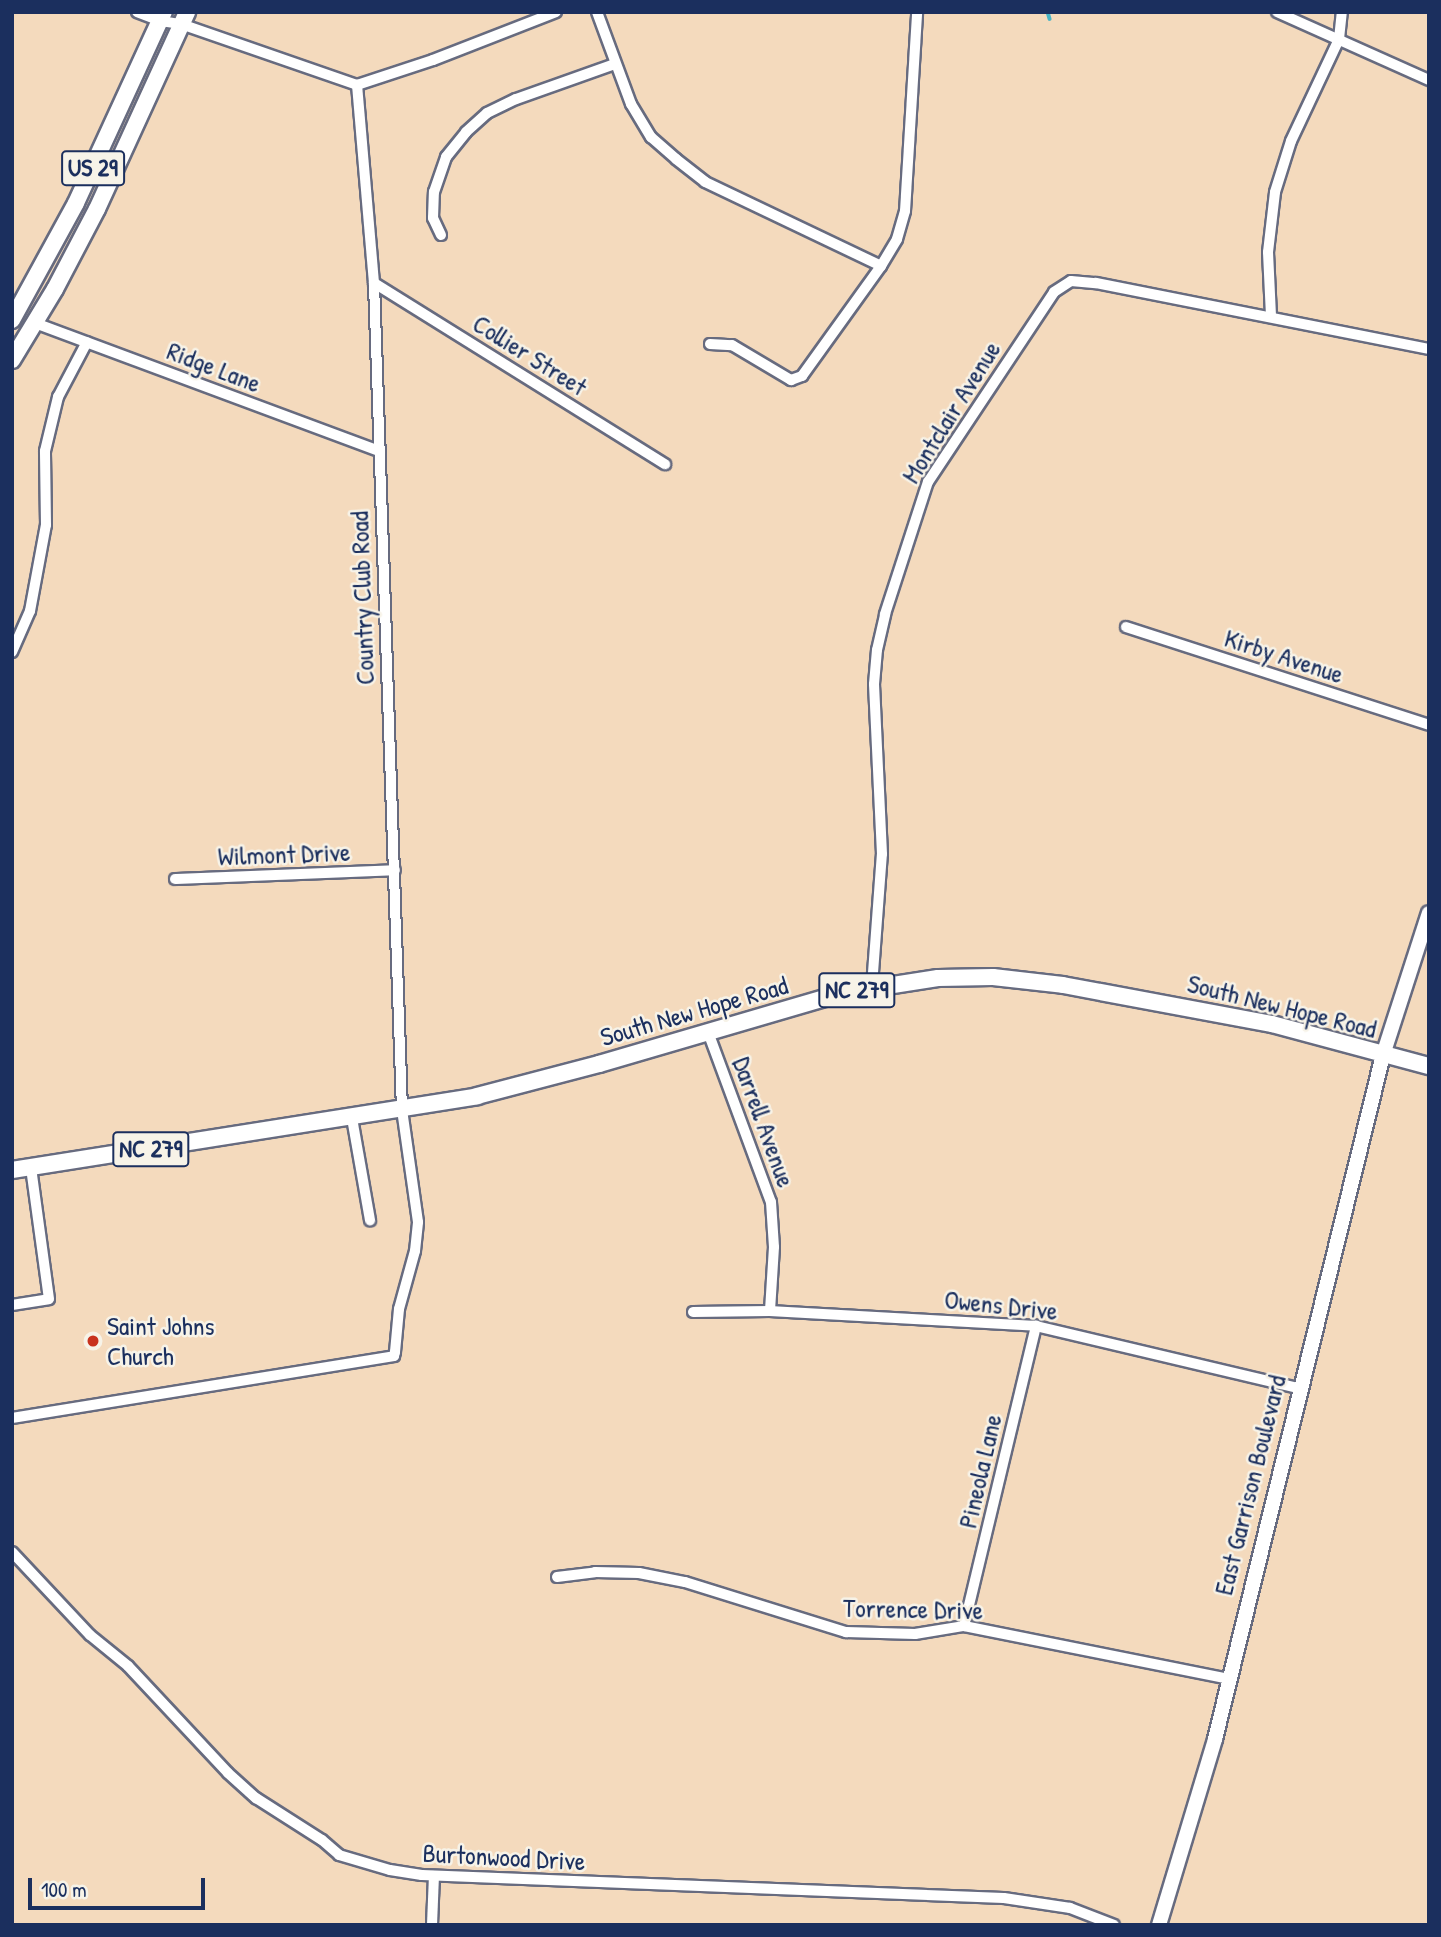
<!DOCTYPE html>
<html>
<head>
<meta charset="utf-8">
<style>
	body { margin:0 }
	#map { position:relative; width:1441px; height:1937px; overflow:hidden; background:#f4dabd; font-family:"Patrick Hand",sans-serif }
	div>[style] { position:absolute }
	.stream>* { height:3.5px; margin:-1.75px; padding:0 1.75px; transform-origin:1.75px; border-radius:1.75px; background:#48b4c5 }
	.roads { filter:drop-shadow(2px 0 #676b7f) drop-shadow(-2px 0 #676b7f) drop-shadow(0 2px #676b7f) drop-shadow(0 -2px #676b7f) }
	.street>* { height:10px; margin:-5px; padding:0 5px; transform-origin:5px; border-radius:5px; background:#fff }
	.secondary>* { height:14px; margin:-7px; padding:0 7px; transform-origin:7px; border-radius:7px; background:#fff }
	.primary>* { height:16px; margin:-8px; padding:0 8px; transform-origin:8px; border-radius:8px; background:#fff }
	.dots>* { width:19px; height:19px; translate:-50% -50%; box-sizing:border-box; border:4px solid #f7f3e8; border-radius:50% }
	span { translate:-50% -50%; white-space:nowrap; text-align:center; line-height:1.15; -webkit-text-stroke:5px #f7f3e8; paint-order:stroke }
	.shield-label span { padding:2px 5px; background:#f7f3e8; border:2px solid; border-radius:5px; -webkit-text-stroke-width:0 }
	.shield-label { font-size:24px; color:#1b2f5e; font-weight:700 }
	.street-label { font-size:26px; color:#1b2f5e }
	.poi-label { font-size:26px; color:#1b2f5e }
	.left { translate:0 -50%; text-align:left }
	.frame { position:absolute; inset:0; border:14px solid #1b2f5e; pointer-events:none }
	.scale { position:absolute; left:28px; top:1878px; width:177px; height:32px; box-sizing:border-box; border:4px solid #1b2f5e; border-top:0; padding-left:9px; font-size:21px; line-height:24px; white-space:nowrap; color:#1b2f5e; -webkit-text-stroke:5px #f7f3e8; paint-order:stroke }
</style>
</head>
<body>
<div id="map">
	<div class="stream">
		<i style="left:1048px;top:12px;width:7px;rotate:74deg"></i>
	</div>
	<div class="roads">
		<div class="street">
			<i style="left:137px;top:12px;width:26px;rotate:21deg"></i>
			<i style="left:161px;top:21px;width:20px;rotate:9deg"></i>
			<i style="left:181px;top:24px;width:186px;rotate:19.1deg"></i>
			<i style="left:597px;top:12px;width:98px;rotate:69.7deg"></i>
			<i style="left:631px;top:104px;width:39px;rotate:59deg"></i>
			<i style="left:651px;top:137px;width:33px;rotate:41deg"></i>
			<i style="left:676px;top:159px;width:37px;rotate:38deg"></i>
			<i style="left:705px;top:182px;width:195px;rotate:25.5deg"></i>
			<i style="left:1277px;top:12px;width:167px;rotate:24.1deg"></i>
			<i style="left:357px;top:85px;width:80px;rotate:-18.2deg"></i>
			<i style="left:433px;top:60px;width:132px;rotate:-21.3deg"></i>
			<i style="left:441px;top:235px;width:19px;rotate:-115deg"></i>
			<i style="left:433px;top:218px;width:26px;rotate:-88deg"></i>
			<i style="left:434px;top:192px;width:37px;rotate:-71deg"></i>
			<i style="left:446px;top:157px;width:32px;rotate:-51deg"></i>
			<i style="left:466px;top:132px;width:28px;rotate:-42deg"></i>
			<i style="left:487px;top:113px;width:32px;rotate:-26deg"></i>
			<i style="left:516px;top:99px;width:105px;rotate:-19.5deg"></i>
			<i style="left:374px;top:283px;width:343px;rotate:31.9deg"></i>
			<i style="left:1271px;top:316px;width:64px;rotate:-92.7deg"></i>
			<i style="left:1268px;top:252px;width:60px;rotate:-83.3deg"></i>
			<i style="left:1275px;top:192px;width:53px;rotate:-72.6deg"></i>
			<i style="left:1291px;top:141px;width:113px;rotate:-64.8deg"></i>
			<i style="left:1339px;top:39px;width:27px;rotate:-84deg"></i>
			<i style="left:35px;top:323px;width:365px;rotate:20.4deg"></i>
			<i style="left:710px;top:344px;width:22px;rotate:3deg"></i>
			<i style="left:732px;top:345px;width:69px;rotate:30.7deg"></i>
			<i style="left:791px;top:380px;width:12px;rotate:-20deg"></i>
			<i style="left:802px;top:376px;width:135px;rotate:-54.3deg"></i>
			<i style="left:881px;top:266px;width:31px;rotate:-59deg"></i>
			<i style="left:897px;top:239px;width:29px;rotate:-74deg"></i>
			<i style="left:905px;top:211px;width:199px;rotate:-86.5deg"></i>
			<i style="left:1126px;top:627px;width:318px;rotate:17.9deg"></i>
			<i style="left:12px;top:652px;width:45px;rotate:-66.3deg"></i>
			<i style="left:30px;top:611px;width:87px;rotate:-79.5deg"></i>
			<i style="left:46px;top:525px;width:74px;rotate:-90.8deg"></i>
			<i style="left:45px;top:451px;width:56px;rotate:-76.5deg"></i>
			<i style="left:58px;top:397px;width:62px;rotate:-62.2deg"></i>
			<i style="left:175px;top:879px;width:220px;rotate:-2.3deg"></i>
			<i style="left:872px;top:986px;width:132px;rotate:-85.7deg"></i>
			<i style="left:882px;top:854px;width:170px;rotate:-92.7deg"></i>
			<i style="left:874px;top:684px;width:34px;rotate:-85deg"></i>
			<i style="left:877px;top:650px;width:37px;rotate:-77deg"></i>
			<i style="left:885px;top:614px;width:139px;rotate:-72deg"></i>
			<i style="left:928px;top:482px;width:228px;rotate:-56.4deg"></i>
			<i style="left:1054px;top:292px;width:20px;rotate:-33deg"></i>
			<i style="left:1071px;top:281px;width:25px;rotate:5deg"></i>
			<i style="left:1096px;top:283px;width:339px;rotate:11.2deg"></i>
			<i style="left:708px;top:1032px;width:181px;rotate:69.7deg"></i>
			<i style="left:771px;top:1202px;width:45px;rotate:86.2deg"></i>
			<i style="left:774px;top:1247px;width:64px;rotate:93.6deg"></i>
			<i style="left:352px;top:1118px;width:104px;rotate:80deg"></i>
			<i style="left:12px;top:1305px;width:37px;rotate:-9deg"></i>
			<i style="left:49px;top:1299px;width:133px;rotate:-97.8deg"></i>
			<i style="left:693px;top:1312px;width:77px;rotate:-0.7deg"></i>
			<i style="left:770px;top:1311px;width:266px;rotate:3.2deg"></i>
			<i style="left:1036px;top:1326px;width:270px;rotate:13.3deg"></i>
			<i style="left:12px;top:1418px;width:387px;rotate:-9.2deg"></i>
			<i style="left:394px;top:1356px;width:4px;rotate:-76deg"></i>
			<i style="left:395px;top:1352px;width:43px;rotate:-84.7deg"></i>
			<i style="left:399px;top:1309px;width:60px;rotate:-74.6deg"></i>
			<i style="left:415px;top:1251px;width:29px;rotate:-84deg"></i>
			<i style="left:418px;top:1222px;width:113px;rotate:-98.1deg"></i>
			<i style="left:402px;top:1110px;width:827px;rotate:-91.94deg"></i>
			<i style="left:374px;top:283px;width:199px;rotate:-94.9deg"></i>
			<i style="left:12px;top:1552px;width:114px;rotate:46.8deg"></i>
			<i style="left:90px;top:1635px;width:49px;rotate:39.2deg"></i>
			<i style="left:128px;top:1666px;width:146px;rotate:46.9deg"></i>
			<i style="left:228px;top:1773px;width:38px;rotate:42deg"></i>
			<i style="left:256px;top:1798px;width:78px;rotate:32.5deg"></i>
			<i style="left:322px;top:1840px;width:23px;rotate:41deg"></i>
			<i style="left:339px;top:1855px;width:53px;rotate:16.4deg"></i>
			<i style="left:390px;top:1870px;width:32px;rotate:9deg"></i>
			<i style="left:422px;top:1875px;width:582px;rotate:2.26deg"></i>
			<i style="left:1004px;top:1898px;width:67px;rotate:8.6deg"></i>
			<i style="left:1070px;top:1908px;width:47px;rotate:21.1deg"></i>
			<i style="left:557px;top:1577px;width:38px;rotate:-7deg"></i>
			<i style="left:595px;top:1572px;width:44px;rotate:1.3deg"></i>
			<i style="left:639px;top:1573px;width:47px;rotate:11.1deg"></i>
			<i style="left:685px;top:1582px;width:169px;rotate:17.3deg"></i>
			<i style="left:846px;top:1632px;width:69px;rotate:1.7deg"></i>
			<i style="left:915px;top:1634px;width:50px;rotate:-9.3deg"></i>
			<i style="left:964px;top:1626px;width:270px;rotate:11.3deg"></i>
			<i style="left:964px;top:1626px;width:309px;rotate:-76.5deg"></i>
			<i style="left:432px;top:1925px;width:49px;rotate:-87.7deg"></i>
		</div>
		<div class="secondary">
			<i style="left:1159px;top:1925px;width:194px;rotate:-73.2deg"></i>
			<i style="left:1215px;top:1739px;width:704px;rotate:-76.2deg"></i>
			<i style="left:1383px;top:1055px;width:149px;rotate:-72.1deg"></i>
		</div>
		<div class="primary">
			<i style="left:12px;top:320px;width:133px;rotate:-61.3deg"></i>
			<i style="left:76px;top:203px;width:210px;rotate:-65.3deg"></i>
			<i style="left:12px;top:360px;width:83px;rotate:-58.8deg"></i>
			<i style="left:55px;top:289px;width:90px;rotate:-62.3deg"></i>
			<i style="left:97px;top:209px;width:217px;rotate:-65.4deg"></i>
			<i style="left:12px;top:1170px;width:471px;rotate:-9deg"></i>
			<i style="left:477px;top:1096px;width:126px;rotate:-14.7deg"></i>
			<i style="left:599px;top:1064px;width:253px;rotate:-16.3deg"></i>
			<i style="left:842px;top:993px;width:97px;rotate:-8.9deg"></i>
			<i style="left:938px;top:978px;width:55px;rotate:-1deg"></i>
			<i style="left:993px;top:977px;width:70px;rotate:6.5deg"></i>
			<i style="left:1063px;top:985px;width:213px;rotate:10.6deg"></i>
			<i style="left:1272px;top:1024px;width:163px;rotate:15deg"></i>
		</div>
	</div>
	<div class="dots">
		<i style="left:93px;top:1341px;background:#c8321e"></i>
	</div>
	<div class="shield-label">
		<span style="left:93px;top:168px">US 29</span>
		<span style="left:857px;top:990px">NC 279</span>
		<span style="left:151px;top:1149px">NC 279</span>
	</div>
	<div class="street-label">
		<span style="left:530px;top:355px;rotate:32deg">Collier Street</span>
		<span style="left:214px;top:367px;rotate:21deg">Ridge Lane</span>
		<span style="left:951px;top:412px;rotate:-58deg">Montclair Avenue</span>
		<span style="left:362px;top:598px;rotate:-92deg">Country Club Road</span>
		<span style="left:1284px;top:656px;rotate:18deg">Kirby Avenue</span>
		<span style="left:284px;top:854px;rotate:-2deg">Wilmont Drive</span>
		<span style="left:1282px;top:1006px;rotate:14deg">South New Hope Road</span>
		<span style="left:694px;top:1011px;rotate:-16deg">South New Hope Road</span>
		<span style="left:764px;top:1122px;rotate:70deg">Darrell Avenue</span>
		<span style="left:1001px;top:1305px;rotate:6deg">Owens Drive</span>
		<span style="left:980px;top:1471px;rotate:-77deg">Pineola Lane</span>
		<span style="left:1250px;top:1485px;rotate:-76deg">East Garrison Boulevard</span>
		<span style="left:913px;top:1609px;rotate:1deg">Torrence Drive</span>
		<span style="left:504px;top:1857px;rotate:3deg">Burtonwood Drive</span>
	</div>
	<div class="poi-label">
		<span class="left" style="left:107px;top:1341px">Saint Johns<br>Church</span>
	</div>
	<div class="frame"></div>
	<div class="scale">100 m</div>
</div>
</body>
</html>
